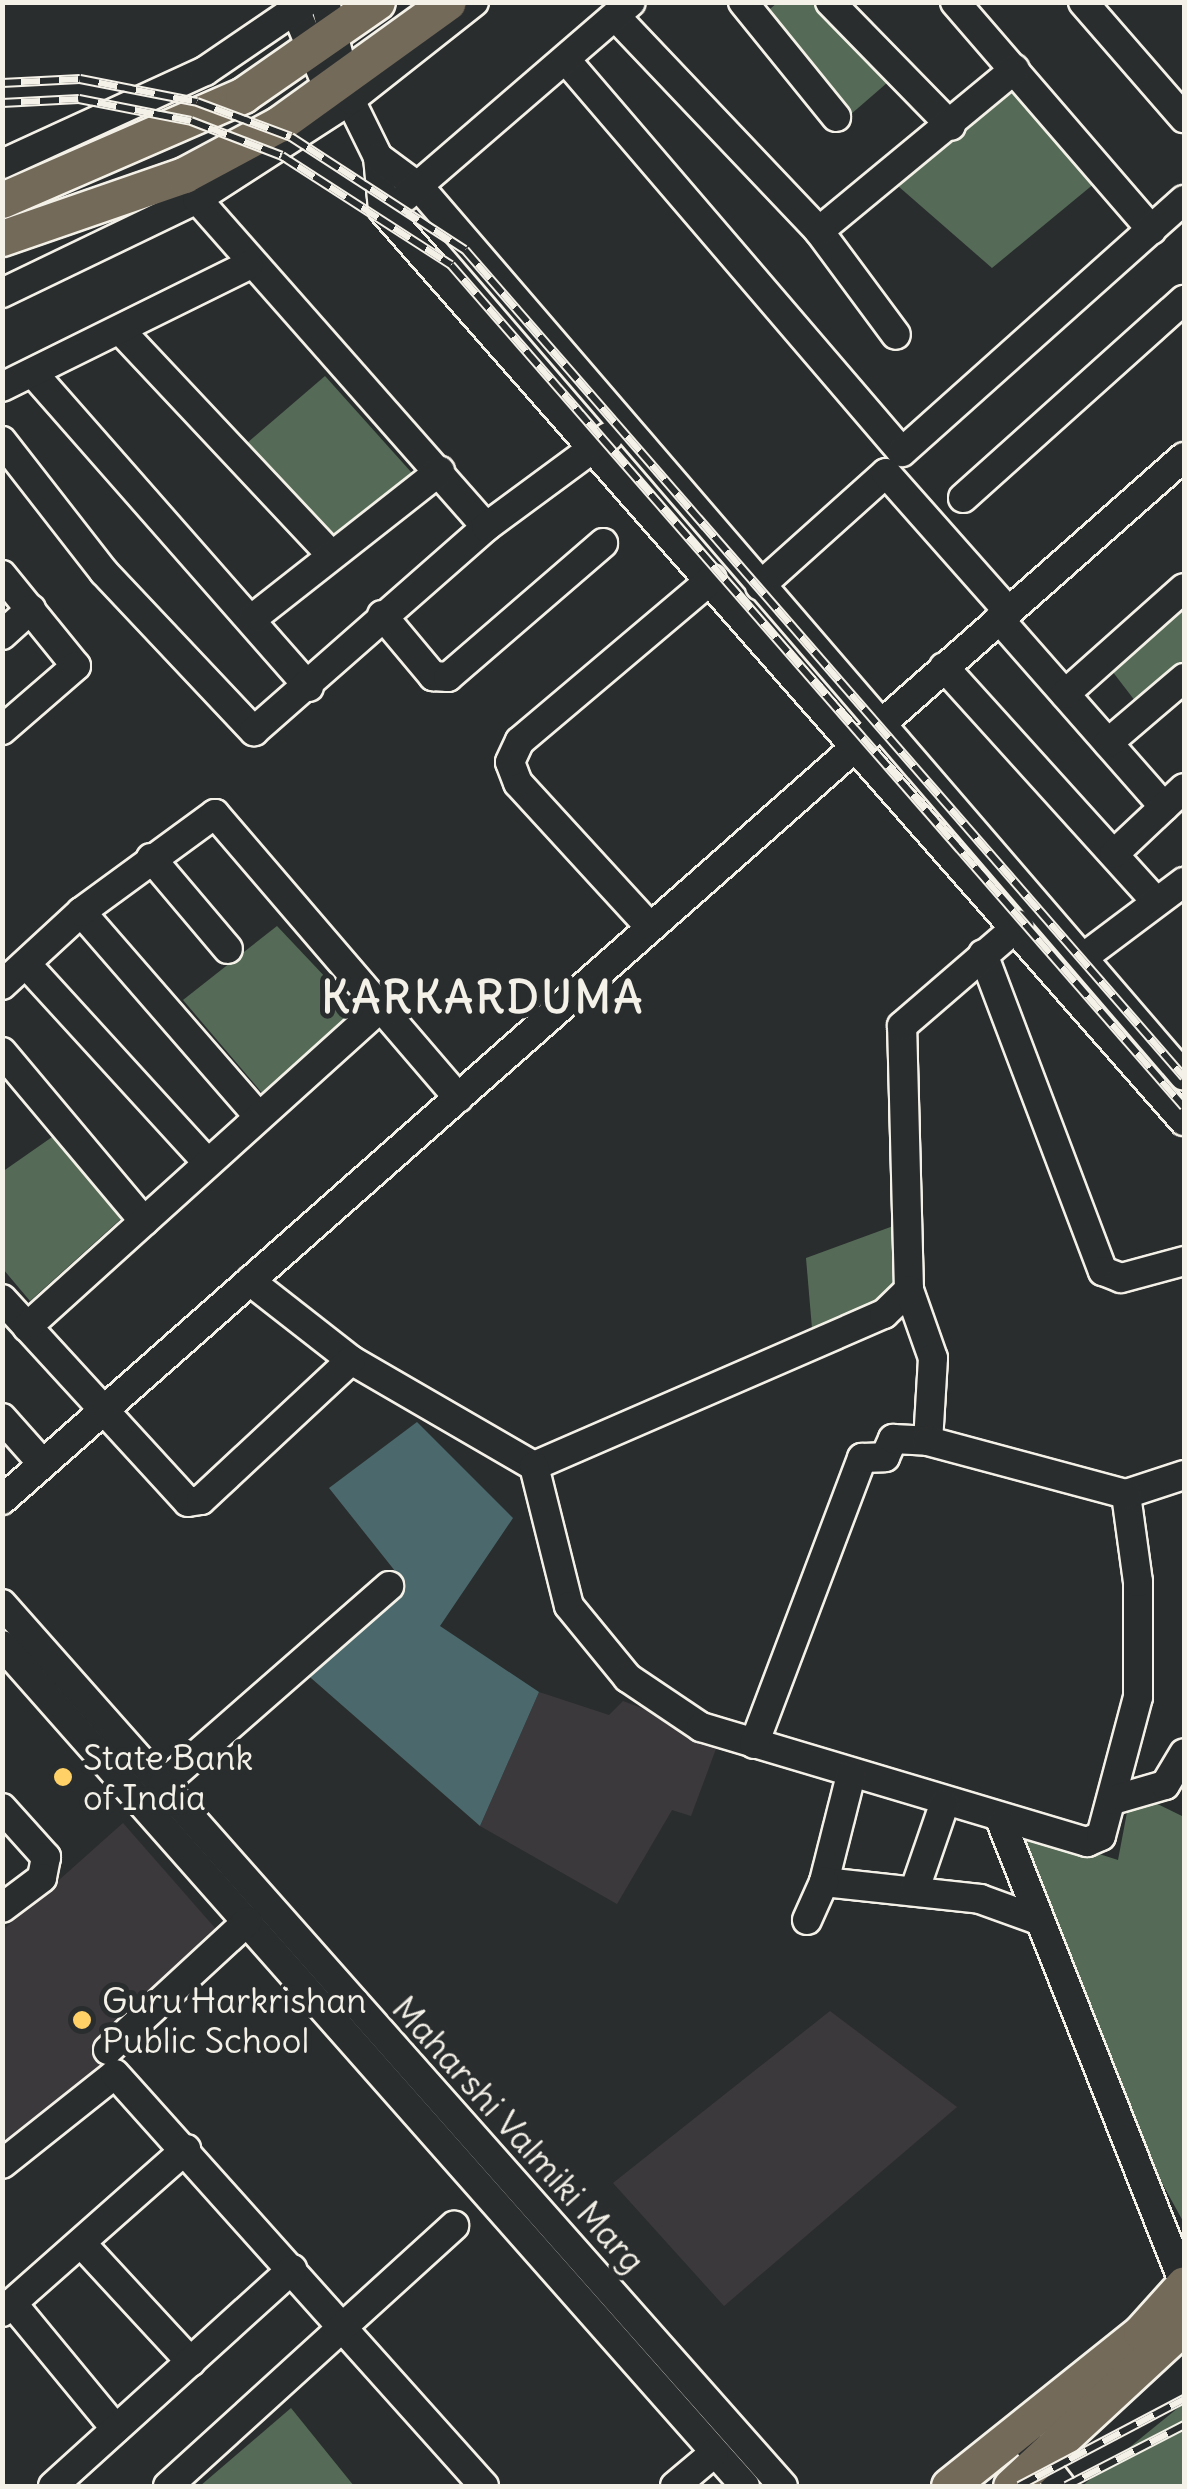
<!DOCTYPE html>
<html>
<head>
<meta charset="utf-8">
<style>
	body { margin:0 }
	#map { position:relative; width:1187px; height:2489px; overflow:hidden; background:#2a2d2e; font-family:Delius,sans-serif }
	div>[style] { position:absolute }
	.built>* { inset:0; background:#3c393d }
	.green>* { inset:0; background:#556b57 }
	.water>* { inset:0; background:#4b696c }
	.roads { filter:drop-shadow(2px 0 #f4f1e8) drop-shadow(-2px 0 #f4f1e8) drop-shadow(0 2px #f4f1e8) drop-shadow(0 -2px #f4f1e8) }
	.minor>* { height:28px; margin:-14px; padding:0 14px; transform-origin:14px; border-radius:14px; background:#2a2d2e }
	.major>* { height:35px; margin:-17.5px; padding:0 17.5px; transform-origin:17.5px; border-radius:17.5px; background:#746a5a }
	.rail>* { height:10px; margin-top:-5px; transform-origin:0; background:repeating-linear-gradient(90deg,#2a2d2e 0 19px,#f4f1e8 0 38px); box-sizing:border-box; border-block:2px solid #f4f1e8 }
	.dots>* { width:28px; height:28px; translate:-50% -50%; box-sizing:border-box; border:5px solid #2a2d2e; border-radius:50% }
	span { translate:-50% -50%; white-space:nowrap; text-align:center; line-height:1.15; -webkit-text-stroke:10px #2a2d2e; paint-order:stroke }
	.poi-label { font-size:35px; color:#f4f1e8 }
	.left { translate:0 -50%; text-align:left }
	.street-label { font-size:35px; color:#f4f1e8 }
	.district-label { font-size:45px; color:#f4f1e8; font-weight:700; letter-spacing:2.5px }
	.frame { position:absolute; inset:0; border:5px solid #f4f1e8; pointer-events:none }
</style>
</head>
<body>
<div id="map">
	<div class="built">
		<i style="clip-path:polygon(539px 1692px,609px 1715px,623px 1701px,720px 1738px,691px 1816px,672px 1810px,617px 1904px,480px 1826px)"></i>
		<i style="clip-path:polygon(123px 1823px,236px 1952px,3px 2167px,3px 1930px)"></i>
		<i style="clip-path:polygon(830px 2011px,957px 2107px,724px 2306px,613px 2183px)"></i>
	</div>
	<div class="green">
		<i style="clip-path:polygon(777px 3px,831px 3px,895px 76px,850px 115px,758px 19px)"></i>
		<i style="clip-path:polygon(1014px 91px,1101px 178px,992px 268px,898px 186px)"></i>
		<i style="clip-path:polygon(325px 376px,420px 482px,332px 554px,239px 450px)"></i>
		<i style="clip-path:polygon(1184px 596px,1184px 695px,1152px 723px,1109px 667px)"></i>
		<i style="clip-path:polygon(277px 926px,362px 1016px,263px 1094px,183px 1000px)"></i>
		<i style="clip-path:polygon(55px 1135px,123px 1217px,30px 1301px,3px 1269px,2px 1172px)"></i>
		<i style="clip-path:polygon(896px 1225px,903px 1313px,813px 1340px,806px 1258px)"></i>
		<i style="clip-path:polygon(1131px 1791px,1184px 1817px,1184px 2223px,1146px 2154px,1021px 1837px,1027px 1831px,1118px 1860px)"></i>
		<i style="clip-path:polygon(1184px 2403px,1184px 2486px,1082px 2486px)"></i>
		<i style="clip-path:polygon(291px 2408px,354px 2486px,200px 2486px)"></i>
	</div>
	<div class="water">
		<i style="clip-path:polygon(417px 1422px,513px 1518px,440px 1626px,539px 1692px,480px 1826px,303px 1671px,403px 1581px,329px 1488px)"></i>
	</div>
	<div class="roads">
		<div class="minor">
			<i style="left:292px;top:2px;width:95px;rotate:67.2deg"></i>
			<i style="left:329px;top:90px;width:19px;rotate:25deg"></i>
			<i style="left:325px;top:2px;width:101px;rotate:75.7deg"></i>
			<i style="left:350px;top:100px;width:64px;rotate:63.8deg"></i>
			<i style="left:378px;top:157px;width:53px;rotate:84.6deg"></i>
			<i style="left:383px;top:210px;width:1213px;rotate:48.68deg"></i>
			<i style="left:743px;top:2px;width:148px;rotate:51deg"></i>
			<i style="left:830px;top:2px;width:173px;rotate:45.7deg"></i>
			<i style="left:955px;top:2px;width:301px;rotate:49.2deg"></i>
			<i style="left:1083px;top:2px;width:154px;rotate:49deg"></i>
			<i style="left:616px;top:17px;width:295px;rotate:46.5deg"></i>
			<i style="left:819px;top:231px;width:129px;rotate:53.5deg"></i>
			<i style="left:566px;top:60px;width:516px;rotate:49.4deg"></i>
			<i style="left:902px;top:452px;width:378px;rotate:-41.8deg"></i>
			<i style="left:378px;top:157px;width:52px;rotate:36.4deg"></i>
			<i style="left:420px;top:188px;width:1171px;rotate:49.29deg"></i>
			<i style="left:2px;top:164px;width:223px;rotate:-24.6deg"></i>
			<i style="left:205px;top:71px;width:122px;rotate:-34.3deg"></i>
			<i style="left:405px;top:197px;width:298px;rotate:-40.8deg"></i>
			<i style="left:197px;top:199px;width:437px;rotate:48.6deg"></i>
			<i style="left:819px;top:231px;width:254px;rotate:-39.6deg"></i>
			<i style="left:2px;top:293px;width:216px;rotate:-25.7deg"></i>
			<i style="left:197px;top:199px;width:182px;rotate:-32.9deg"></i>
			<i style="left:350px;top:100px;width:158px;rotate:-38.3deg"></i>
			<i style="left:121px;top:331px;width:307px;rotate:46.8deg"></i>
			<i style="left:33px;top:373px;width:418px;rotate:48.7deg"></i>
			<i style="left:2px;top:387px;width:275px;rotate:-26.3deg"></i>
			<i style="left:2px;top:441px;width:166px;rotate:52.1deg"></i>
			<i style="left:104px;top:572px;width:219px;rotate:46.7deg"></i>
			<i style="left:254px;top:731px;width:309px;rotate:-41.3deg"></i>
			<i style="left:486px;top:527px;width:152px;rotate:-36.4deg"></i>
			<i style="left:963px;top:498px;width:297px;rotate:-41.9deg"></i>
			<i style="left:2px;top:575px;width:117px;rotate:50.9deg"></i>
			<i style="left:76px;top:666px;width:98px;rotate:139.1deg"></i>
			<i style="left:760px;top:586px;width:169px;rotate:-41.9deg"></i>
			<i style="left:886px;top:473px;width:184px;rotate:48.5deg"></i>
			<i style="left:382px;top:615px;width:80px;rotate:50.1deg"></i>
			<i style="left:433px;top:676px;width:15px;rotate:4deg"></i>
			<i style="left:448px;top:677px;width:205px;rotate:-40.8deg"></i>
			<i style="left:253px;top:618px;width:238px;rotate:-38.2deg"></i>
			<i style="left:999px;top:619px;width:250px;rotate:48.7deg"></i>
			<i style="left:2px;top:635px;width:39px;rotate:-42deg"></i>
			<i style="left:944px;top:667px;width:316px;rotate:47.9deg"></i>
			<i style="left:1065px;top:694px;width:159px;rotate:-41.7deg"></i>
			<i style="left:1108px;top:743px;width:100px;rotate:-40.5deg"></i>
			<i style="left:1114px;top:854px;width:96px;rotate:-43.3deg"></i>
			<i style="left:151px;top:858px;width:119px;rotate:49.8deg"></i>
			<i style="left:81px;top:912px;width:271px;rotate:49deg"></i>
			<i style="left:650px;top:927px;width:195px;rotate:-132.5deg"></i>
			<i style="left:518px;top:783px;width:22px;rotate:-111deg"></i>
			<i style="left:510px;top:762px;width:23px;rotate:-65deg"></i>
			<i style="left:520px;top:741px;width:251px;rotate:-40.2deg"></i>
			<i style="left:983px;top:954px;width:339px;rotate:69.3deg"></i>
			<i style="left:1103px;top:1271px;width:19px;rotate:21deg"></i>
			<i style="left:1121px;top:1278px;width:65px;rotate:-15.1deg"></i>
			<i style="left:1084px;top:957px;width:125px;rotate:-36.9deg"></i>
			<i style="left:27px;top:965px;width:268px;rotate:47.6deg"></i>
			<i style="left:2px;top:985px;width:108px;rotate:-42.7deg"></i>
			<i style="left:81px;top:912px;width:166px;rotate:-36.2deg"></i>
			<i style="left:215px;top:814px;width:374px;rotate:49.4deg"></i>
			<i style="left:2px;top:1052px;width:221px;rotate:50deg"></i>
			<i style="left:250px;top:1281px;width:128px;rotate:38deg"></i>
			<i style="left:351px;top:1360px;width:211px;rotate:30.1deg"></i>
			<i style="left:534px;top:1466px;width:382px;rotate:-23.5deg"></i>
			<i style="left:884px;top:1314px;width:35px;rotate:-44deg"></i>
			<i style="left:909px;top:1290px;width:264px;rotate:-91.5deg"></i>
			<i style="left:902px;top:1026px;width:155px;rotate:-40.8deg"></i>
			<i style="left:909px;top:1290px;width:72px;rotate:70.6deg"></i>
			<i style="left:933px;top:1358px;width:83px;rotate:93.4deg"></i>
			<i style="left:2px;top:1299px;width:275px;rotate:47.5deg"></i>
			<i style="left:188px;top:1502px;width:13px;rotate:-9deg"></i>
			<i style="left:201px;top:1500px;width:205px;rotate:-43deg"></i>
			<i style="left:27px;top:1327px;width:481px;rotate:-42.1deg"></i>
			<i style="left:2px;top:1418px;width:60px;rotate:48.4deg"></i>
			<i style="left:534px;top:1466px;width:144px;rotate:76deg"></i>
			<i style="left:569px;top:1606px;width:93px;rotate:50.7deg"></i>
			<i style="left:628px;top:1678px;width:88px;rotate:33.9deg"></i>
			<i style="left:701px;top:1727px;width:403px;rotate:16.6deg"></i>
			<i style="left:1087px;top:1842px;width:15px;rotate:-23deg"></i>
			<i style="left:1101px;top:1836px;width:144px;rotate:-75.1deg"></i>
			<i style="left:1138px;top:1697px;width:115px;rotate:-90deg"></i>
			<i style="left:1138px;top:1582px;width:89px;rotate:-97.8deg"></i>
			<i style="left:1126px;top:1494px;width:61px;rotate:-18.1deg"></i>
			<i style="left:2px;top:1500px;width:1576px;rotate:-41.43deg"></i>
			<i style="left:2px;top:1604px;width:1178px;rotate:48.48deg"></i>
			<i style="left:2px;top:1645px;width:1122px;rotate:48.54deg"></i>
			<i style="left:754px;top:1744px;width:306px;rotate:-69.3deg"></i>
			<i style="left:862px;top:1458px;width:23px;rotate:-2deg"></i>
			<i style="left:885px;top:1457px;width:20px;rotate:-66deg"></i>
			<i style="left:893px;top:1439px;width:35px;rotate:3deg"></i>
			<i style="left:928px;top:1441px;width:205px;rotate:15deg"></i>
			<i style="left:851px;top:1775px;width:110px;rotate:104.2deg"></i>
			<i style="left:824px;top:1882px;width:157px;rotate:6.2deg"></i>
			<i style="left:980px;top:1899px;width:62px;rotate:19.9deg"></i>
			<i style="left:162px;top:1785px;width:302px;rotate:-41.2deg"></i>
			<i style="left:1113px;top:1800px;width:54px;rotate:-16.1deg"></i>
			<i style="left:1165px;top:1785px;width:37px;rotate:-59deg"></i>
			<i style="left:2px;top:1808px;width:66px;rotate:48.1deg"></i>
			<i style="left:46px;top:1857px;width:21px;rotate:101deg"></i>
			<i style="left:42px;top:1878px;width:50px;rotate:143.1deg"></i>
			<i style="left:1002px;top:1824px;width:494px;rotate:68.4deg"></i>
			<i style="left:915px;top:1889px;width:89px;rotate:-71deg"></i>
			<i style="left:807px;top:1920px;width:42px;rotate:-65.9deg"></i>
			<i style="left:108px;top:2050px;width:190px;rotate:-42.7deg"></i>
			<i style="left:2px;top:2164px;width:144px;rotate:-38.5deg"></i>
			<i style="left:115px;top:2074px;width:553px;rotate:48.15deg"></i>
			<i style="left:81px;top:2243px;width:162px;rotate:47.3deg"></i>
			<i style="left:12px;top:2303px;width:163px;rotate:50.5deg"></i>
			<i style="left:2px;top:2312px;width:246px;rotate:-41.5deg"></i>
			<i style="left:1028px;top:2444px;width:53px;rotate:51.8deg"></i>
			<i style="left:53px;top:2486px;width:323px;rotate:-42.2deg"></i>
			<i style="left:168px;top:2486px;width:387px;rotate:-42.3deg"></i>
			<i style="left:675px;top:2486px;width:51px;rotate:-40.2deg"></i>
		</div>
		<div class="major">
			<i style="left:2px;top:200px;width:263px;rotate:-23.5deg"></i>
			<i style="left:243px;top:95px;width:163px;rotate:-34.8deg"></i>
			<i style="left:2px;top:238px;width:193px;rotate:-19.1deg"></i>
			<i style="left:184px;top:175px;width:108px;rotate:-28.2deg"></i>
			<i style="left:279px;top:124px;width:208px;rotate:-35.8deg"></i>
			<i style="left:949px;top:2486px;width:246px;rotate:-38.7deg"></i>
			<i style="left:1141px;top:2332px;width:64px;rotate:-48.1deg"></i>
			<i style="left:1011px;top:2486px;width:236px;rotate:-42.8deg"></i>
		</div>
	</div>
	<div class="rail">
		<i style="left:2px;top:83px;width:78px;rotate:-2.9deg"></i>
		<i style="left:80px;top:79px;width:119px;rotate:11.1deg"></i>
		<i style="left:197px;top:102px;width:100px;rotate:20.4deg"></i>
		<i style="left:291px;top:137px;width:207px;rotate:33deg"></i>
		<i style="left:465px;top:250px;width:1096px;rotate:49deg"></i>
		<i style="left:2px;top:103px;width:77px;rotate:-3deg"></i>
		<i style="left:79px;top:99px;width:114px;rotate:11.1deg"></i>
		<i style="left:191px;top:121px;width:97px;rotate:21deg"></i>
		<i style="left:282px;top:156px;width:201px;rotate:32.8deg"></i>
		<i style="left:451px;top:265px;width:1116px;rotate:48.96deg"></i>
		<i style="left:1019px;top:2486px;width:187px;rotate:-27.8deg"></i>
		<i style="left:1066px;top:2486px;width:133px;rotate:-27.3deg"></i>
	</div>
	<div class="dots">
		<i style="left:63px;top:1777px;background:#ffd166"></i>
		<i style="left:82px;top:2020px;background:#ffd166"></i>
	</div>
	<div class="poi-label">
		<span class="left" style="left:83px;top:1777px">State Bank<br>of India</span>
		<span class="left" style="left:102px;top:2020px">Guru Harkrishan<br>Public School</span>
	</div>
	<div class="street-label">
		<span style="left:519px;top:2134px;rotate:48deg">Maharshi Valmiki Marg</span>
	</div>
	<div class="district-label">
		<span style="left:483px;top:998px">KARKARDUMA</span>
	</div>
	<div class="frame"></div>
</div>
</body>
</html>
